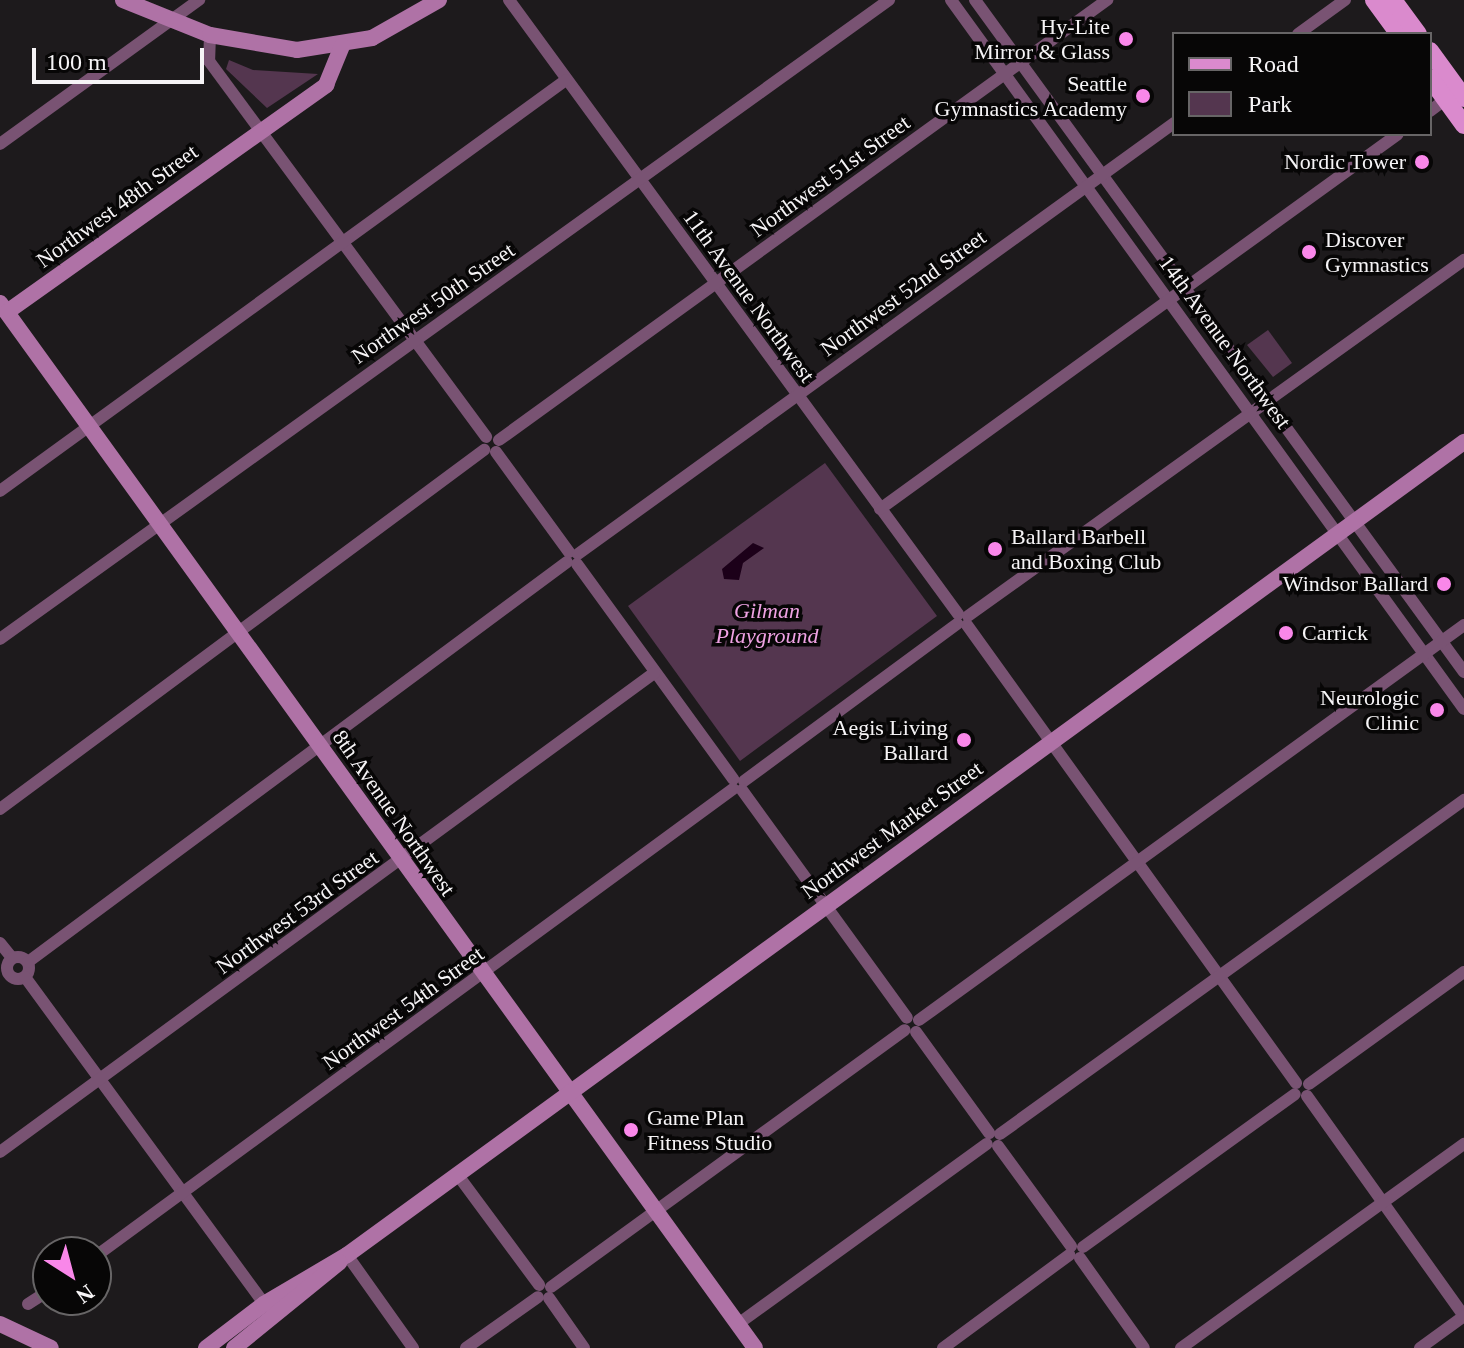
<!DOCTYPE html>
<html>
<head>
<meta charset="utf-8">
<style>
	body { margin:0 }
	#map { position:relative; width:1464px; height:1348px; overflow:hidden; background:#1d1a1c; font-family:Georgia,serif }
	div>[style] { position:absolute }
	.green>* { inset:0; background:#54364f }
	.water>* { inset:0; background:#1c0019 }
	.street>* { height:12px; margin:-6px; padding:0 6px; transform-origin:6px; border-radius:6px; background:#795373 }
	.street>.ring { margin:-6px; padding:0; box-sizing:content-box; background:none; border:12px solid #795373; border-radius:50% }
	.secondary>* { height:16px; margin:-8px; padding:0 8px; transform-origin:8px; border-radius:8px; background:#af72a6 }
	.primary>* { height:18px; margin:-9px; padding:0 9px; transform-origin:9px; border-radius:9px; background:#da8acd }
	.dots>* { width:22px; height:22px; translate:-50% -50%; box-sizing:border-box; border:4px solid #070606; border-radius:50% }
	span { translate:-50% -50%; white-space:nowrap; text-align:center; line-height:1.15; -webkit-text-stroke:7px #070606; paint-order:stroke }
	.poi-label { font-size:22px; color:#f6f4f6 }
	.right { translate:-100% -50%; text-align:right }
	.left { translate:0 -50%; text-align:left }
	.street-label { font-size:22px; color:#f6f4f6 }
	.park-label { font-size:22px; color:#efa2e3; font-style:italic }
	.legend { position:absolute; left:1172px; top:32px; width:260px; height:104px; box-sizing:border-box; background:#070606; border:2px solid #676566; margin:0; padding:10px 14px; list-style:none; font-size:24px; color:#f6f4f6 }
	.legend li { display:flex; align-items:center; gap:16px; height:40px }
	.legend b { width:40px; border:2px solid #676566 }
	.north { position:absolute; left:32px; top:1236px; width:80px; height:80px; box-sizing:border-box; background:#070606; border:2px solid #676566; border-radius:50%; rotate:144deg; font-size:22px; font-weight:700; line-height:32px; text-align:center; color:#f6f4f6 }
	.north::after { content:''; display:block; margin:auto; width:28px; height:36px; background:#f987e9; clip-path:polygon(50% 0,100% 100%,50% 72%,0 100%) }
	.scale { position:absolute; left:32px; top:48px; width:172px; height:36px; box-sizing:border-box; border:4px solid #f6f4f6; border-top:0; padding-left:10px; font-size:24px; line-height:28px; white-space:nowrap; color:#f6f4f6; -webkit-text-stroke:6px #070606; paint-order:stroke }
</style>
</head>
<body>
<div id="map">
	<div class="green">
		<i style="clip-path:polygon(229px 60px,253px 70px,318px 74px,267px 108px,226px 69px)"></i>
		<i style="clip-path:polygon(1268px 330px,1292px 363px,1273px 377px,1247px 345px)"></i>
		<i style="clip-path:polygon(825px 463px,937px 616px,740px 761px,628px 606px)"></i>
	</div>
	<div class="water">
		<i style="clip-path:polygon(753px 543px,764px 548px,743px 563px,739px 580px,724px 579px,722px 569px)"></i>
	</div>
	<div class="street">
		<i style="left:509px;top:0;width:761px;rotate:53.82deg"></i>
		<i style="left:951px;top:0;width:875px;rotate:54.11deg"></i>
		<i style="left:975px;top:0;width:831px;rotate:53.96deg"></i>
		<i style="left:1298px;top:34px;width:58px;rotate:-35.9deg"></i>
		<i style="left:210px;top:35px;width:26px;rotate:92deg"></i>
		<i style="left:209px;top:61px;width:467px;rotate:53.6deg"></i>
		<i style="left:1430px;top:111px;width:25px;rotate:-37deg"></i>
		<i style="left:0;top:144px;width:246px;rotate:-35.9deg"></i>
		<i style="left:499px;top:440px;width:751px;rotate:-35.89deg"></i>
		<i style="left:496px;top:452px;width:124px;rotate:53.9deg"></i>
		<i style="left:0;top:491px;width:699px;rotate:-35.99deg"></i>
		<i style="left:880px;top:509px;width:639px;rotate:-35.9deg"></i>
		<i style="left:578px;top:554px;width:736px;rotate:-35.87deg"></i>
		<i style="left:577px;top:564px;width:266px;rotate:54deg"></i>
		<i style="left:968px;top:616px;width:611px;rotate:-35.67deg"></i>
		<i style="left:967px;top:625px;width:564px;rotate:54.31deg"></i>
		<i style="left:0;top:639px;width:1095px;rotate:-35.71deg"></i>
		<i style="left:744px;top:781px;width:265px;rotate:-36.4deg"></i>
		<i style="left:742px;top:790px;width:281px;rotate:54.1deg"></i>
		<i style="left:0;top:809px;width:603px;rotate:-36.57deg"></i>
		<i style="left:0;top:943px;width:19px;rotate:51deg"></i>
		<i class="ring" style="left:7px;top:957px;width:10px;height:10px"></i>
		<i style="left:28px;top:962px;width:671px;rotate:-36.58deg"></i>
		<i style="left:25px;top:977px;width:405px;rotate:53.8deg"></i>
		<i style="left:919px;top:1020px;width:673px;rotate:-35.93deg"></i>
		<i style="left:916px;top:1032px;width:125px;rotate:54.1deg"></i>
		<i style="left:1309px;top:1084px;width:191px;rotate:-35.9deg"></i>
		<i style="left:1307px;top:1096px;width:270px;rotate:54.5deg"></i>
		<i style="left:1000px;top:1134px;width:572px;rotate:-35.75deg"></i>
		<i style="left:998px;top:1146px;width:124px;rotate:53.9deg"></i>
		<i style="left:0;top:1152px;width:811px;rotate:-36.22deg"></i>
		<i style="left:457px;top:1174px;width:138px;rotate:53.5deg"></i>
		<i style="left:1083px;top:1247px;width:261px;rotate:-35.8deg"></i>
		<i style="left:347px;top:1255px;width:114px;rotate:54.6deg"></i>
		<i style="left:96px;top:1256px;width:790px;rotate:-36.25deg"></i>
		<i style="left:1080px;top:1258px;width:110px;rotate:54.6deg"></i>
		<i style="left:551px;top:1287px;width:437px;rotate:-36deg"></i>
		<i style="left:549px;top:1298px;width:61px;rotate:55deg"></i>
		<i style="left:28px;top:1304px;width:24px;rotate:-33deg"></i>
		<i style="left:738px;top:1324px;width:307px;rotate:-35.9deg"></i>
		<i style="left:466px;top:1348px;width:88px;rotate:-35.3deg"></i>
		<i style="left:943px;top:1348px;width:157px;rotate:-36.4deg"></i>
		<i style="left:1181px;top:1348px;width:349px;rotate:-35.8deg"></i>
		<i style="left:1420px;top:1348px;width:54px;rotate:-36deg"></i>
	</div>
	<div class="secondary">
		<i style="left:123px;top:0;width:94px;rotate:21.9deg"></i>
		<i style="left:210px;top:35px;width:88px;rotate:9.8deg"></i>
		<i style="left:297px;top:50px;width:76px;rotate:-9.1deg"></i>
		<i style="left:372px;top:38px;width:77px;rotate:-29.6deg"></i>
		<i style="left:0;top:303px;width:1289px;rotate:54.15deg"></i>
		<i style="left:7px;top:312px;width:392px;rotate:-35.4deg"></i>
		<i style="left:326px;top:85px;width:42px;rotate:-67.7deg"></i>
		<i style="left:0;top:1324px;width:56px;rotate:25.2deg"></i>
		<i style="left:206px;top:1348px;width:73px;rotate:-37.2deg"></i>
		<i style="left:264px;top:1304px;width:96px;rotate:-30.6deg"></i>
		<i style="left:347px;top:1255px;width:1382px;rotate:-36.05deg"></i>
		<i style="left:234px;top:1348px;width:136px;rotate:-39.1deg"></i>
	</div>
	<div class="primary">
		<i style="left:1374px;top:0;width:42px;rotate:53.7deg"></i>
		<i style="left:1393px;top:0;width:42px;rotate:53.7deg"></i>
		<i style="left:1430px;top:51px;width:58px;rotate:54.1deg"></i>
		<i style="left:1430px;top:78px;width:58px;rotate:54.1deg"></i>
	</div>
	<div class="dots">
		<i style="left:1126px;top:39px;background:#f987e9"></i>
		<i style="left:1143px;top:96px;background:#f987e9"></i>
		<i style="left:1422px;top:162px;background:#f987e9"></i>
		<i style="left:1309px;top:252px;background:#f987e9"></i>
		<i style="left:995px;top:549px;background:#f987e9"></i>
		<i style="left:1444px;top:584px;background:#f987e9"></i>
		<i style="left:1286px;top:633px;background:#f987e9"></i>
		<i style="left:1437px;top:710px;background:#f987e9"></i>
		<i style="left:964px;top:740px;background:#f987e9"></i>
		<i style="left:631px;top:1130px;background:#f987e9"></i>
	</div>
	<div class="poi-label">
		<span class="right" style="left:1110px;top:39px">Hy-Lite<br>Mirror &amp; Glass</span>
		<span class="right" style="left:1127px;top:96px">Seattle<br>Gymnastics Academy</span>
		<span class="right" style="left:1406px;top:162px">Nordic Tower</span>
		<span class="left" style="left:1325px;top:252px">Discover<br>Gymnastics</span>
		<span class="left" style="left:1011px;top:549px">Ballard Barbell<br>and Boxing Club</span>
		<span class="right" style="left:1428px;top:584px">Windsor Ballard</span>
		<span class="left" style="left:1302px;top:633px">Carrick</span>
		<span class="right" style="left:1419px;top:710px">Neurologic<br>Clinic</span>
		<span class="right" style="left:948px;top:740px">Aegis Living<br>Ballard</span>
		<span class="left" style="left:647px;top:1130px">Game Plan<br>Fitness Studio</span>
	</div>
	<div class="street-label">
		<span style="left:830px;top:176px;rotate:-36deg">Northwest 51st Street</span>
		<span style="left:117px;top:206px;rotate:-36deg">Northwest 48th Street</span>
		<span style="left:903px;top:293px;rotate:-36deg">Northwest 52nd Street</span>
		<span style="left:749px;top:296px;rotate:54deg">11th Avenue Northwest</span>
		<span style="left:433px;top:303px;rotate:-35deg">Northwest 50th Street</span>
		<span style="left:1225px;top:342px;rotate:54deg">14th Avenue Northwest</span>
		<span style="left:394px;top:813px;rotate:55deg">8th Avenue Northwest</span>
		<span style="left:892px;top:830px;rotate:-36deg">Northwest Market Street</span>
		<span style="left:297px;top:912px;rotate:-36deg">Northwest 53rd Street</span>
		<span style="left:403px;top:1008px;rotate:-36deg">Northwest 54th Street</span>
	</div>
	<div class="park-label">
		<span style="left:767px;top:623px">Gilman<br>Playground</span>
	</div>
	<ul class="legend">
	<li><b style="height:10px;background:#da8acd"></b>Road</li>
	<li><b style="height:22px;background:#54364f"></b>Park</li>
	</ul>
	<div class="north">N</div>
	<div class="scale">100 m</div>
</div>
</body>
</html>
